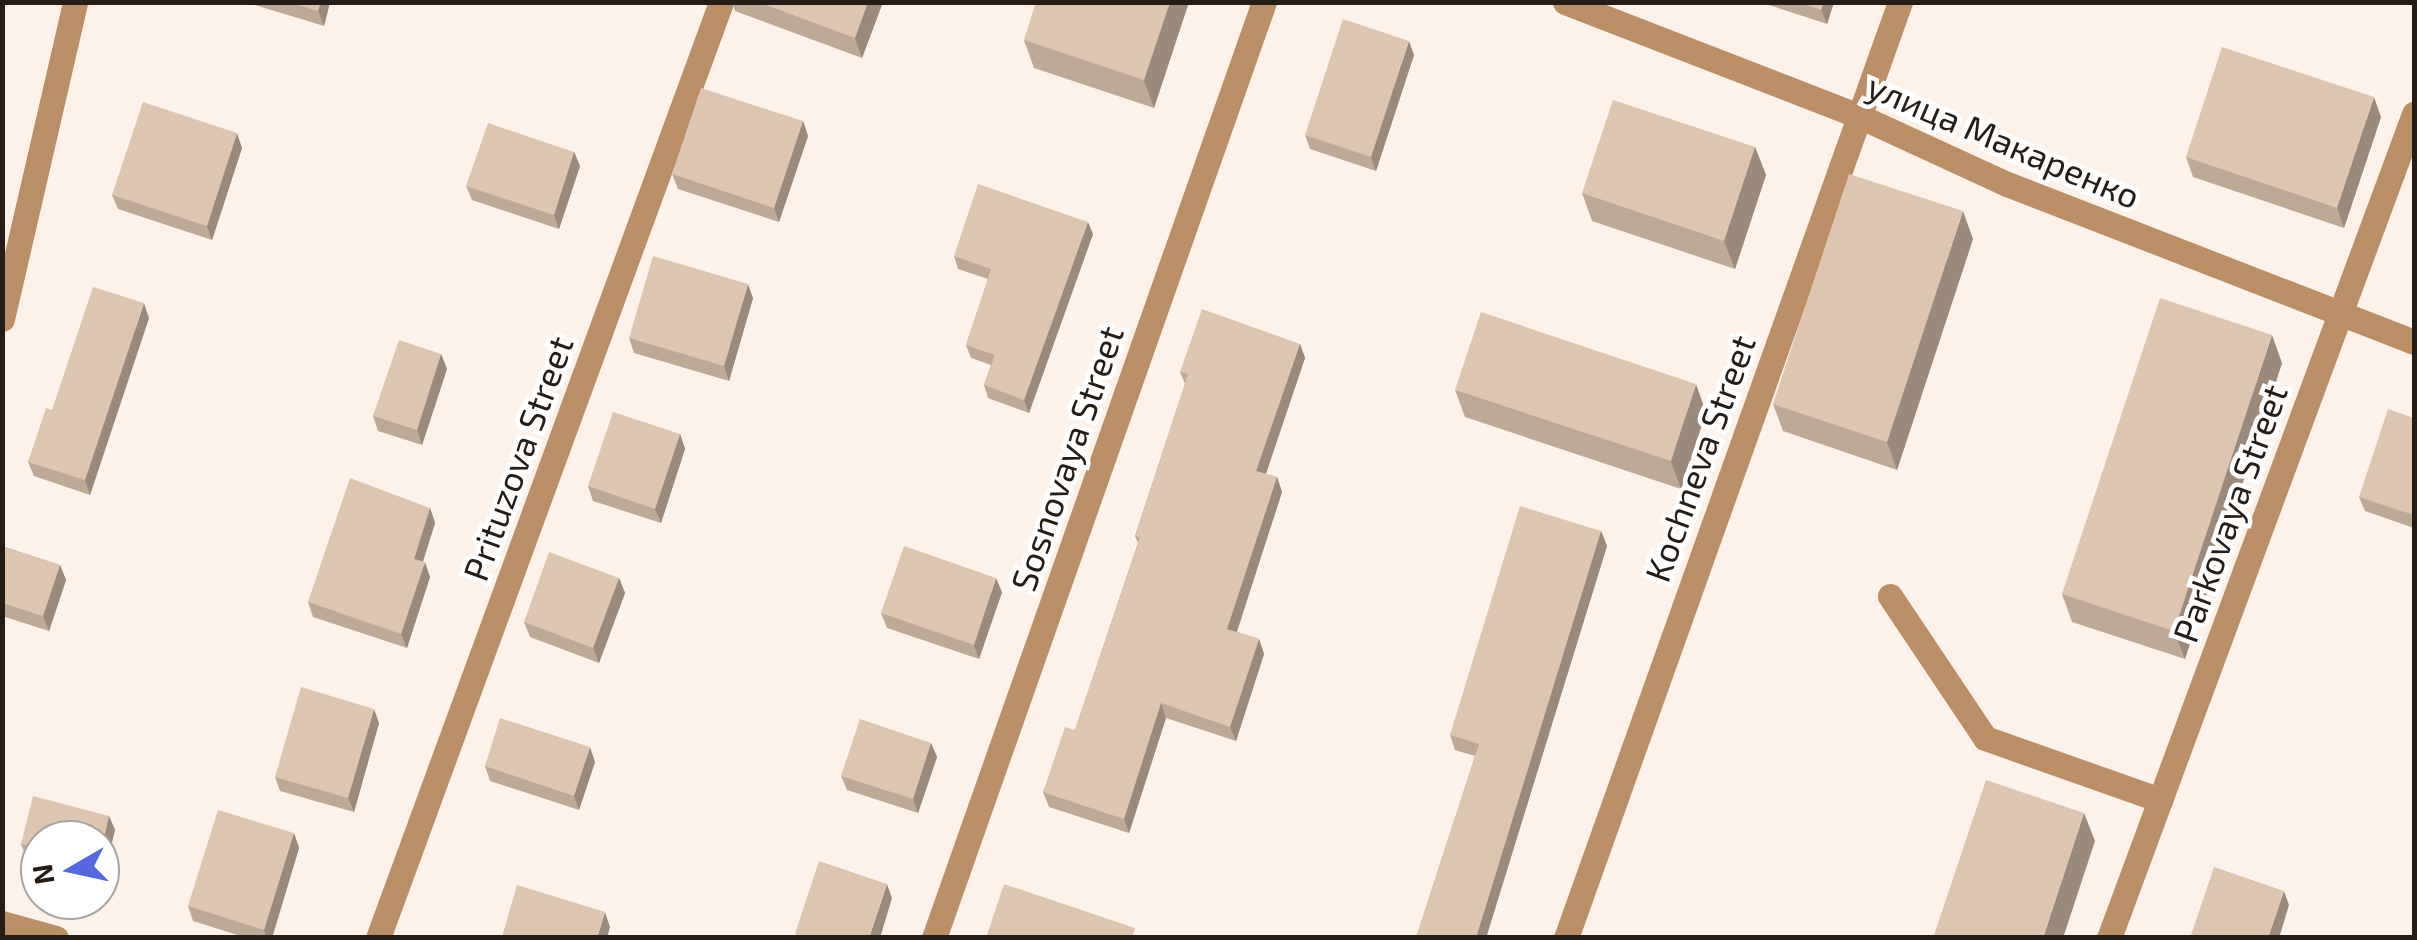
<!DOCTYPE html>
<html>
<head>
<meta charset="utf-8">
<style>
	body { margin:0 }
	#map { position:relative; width:2417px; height:940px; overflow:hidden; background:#fcf2ea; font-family:"Exo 2",sans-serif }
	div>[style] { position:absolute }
	.lane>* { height:25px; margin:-12.5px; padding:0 12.5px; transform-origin:12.5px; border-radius:12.5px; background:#bc8e65 }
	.street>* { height:25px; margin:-12.5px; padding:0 12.5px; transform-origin:12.5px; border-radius:12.5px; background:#bc8e65 }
	.wall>* { inset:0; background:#bea997 }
	.shaded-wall>* { inset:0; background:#9b8a7b }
	.building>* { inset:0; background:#ddc5b0 }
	span { translate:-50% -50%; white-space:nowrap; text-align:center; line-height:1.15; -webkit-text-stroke:9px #fff; paint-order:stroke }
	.street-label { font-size:35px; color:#251c15 }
	.frame { position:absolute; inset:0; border:5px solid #251c15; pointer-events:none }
	.north { position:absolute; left:20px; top:820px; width:100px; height:100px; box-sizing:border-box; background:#fff; border:2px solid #a8a4a1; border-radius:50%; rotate:261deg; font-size:28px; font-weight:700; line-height:40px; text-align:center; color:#251c15 }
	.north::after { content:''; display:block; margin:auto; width:35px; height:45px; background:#5668df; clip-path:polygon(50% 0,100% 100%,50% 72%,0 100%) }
</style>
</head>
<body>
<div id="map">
	<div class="lane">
		<i style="left:1890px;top:596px;width:171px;rotate:56.2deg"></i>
		<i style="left:1985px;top:738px;width:186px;rotate:19.5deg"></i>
	</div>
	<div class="street">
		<i style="left:1565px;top:2px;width:315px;rotate:21.2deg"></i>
		<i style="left:1859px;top:116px;width:163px;rotate:24.7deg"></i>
		<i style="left:2007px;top:184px;width:437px;rotate:21.2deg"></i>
		<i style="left:2px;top:319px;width:325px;rotate:-77deg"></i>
		<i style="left:2px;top:923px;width:56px;rotate:15.5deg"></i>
		<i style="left:378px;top:938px;width:997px;rotate:-69.87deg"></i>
		<i style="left:934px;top:938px;width:992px;rotate:-70.58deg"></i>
		<i style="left:1566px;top:938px;width:994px;rotate:-70.36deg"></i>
		<i style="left:2109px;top:938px;width:879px;rotate:-69.69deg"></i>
	</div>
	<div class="wall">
		<i style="clip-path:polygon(245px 2px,330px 2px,324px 26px)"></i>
		<i style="clip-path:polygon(732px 2px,883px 2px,862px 58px,735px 11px)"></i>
		<i style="clip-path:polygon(1189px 2px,1154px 108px,1034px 68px,1024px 40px)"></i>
		<i style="clip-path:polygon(1760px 2px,1834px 2px,1827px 24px)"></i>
		<i style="clip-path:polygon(1414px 55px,1376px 171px,1310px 149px,1305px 135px)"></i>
		<i style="clip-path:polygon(2381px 117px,2344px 228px,2193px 177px,2186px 157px)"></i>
		<i style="clip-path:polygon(803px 121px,808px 136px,779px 222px,678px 189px,672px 174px)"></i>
		<i style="clip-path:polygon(1755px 147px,1766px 175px,1735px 269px,1592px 221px,1582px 193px)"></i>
		<i style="clip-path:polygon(242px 148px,212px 240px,118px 209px,112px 195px)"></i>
		<i style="clip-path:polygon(574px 152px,580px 166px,559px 229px,472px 200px,466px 186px)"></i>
		<i style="clip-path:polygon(1093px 234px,1029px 413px,988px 398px,984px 385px,991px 365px,971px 358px,966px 345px,988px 279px,958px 269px,954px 256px)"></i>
		<i style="clip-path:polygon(1973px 239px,1897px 470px,1783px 431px,1773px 404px)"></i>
		<i style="clip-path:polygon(753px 298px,729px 381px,634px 353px,629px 338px)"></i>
		<i style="clip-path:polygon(149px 318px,90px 495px,34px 476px,28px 462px,52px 410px)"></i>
		<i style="clip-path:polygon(1300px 344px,1305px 358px,1266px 474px,1277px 477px,1282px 492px,1237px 632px,1259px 639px,1264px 654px,1236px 741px,1166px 718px,1129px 833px,1049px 807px,1043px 792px,1075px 730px,1138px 543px,1135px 536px,1185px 384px,1180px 372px)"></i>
		<i style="clip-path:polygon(441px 354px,447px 369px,422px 445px,378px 431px,373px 416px)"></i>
		<i style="clip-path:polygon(2282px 363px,2185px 659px,2072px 622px,2062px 594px)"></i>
		<i style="clip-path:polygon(1455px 390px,1706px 412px,1681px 489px,1465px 417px)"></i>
		<i style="clip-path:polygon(2414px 418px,2414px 528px,2365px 511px,2359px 497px)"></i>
		<i style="clip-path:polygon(680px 434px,685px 449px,661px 523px,593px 501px,588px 486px)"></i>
		<i style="clip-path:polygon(430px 508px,435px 523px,423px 562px,430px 577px,407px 648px,313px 617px,308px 602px)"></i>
		<i style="clip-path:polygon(1601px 531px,1607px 546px,1486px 938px,1416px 938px,1475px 756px,1455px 750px,1450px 735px)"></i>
		<i style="clip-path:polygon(2px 546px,60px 565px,66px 580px,49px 631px,2px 616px)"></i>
		<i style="clip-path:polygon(619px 578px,625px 593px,599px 663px,530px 637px,524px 622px)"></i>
		<i style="clip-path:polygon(1002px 592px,979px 659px,887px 628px,881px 613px)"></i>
		<i style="clip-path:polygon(379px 723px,354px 812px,280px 791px,275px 777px)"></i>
		<i style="clip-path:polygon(931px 743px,937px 757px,918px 813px,847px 790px,841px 776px)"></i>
		<i style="clip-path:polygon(595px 762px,579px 810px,490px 781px,485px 766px)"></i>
		<i style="clip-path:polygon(109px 816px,115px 830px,103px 878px,100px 877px,100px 840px,40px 840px,40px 862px,27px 859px,21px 844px)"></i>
		<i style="clip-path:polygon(294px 833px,299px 848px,272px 938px,247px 938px,193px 921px,188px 906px)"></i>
	</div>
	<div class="shaded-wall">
		<i style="clip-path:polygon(321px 2px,330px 2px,324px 26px,318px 11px)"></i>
		<i style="clip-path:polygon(868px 2px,883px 2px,862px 58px,855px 38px)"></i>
		<i style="clip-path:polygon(1170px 2px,1189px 2px,1154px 108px,1144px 80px)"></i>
		<i style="clip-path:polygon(1824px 2px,1834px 2px,1827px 24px,1821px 10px)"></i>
		<i style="clip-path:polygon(1409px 41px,1414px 55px,1376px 171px,1371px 157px)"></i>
		<i style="clip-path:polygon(2374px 97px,2381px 117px,2344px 228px,2337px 208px)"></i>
		<i style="clip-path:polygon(803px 121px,808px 136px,779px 222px,774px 208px)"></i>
		<i style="clip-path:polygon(237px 133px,242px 148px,212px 240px,207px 226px)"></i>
		<i style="clip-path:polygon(1755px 147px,1766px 175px,1735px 269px,1724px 241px)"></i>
		<i style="clip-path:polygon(574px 152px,580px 166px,559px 229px,554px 215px)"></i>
		<i style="clip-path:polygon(1963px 211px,1973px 239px,1897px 470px,1887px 442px)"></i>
		<i style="clip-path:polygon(1088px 222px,1093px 234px,1029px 413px,1024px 400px)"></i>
		<i style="clip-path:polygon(748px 284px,753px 298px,729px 381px,724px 366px)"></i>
		<i style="clip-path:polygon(144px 303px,149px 318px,90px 495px,85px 480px)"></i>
		<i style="clip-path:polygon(2272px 335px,2282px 363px,2185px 659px,2174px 631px)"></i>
		<i style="clip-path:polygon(1300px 344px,1305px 358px,1262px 485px,1256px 471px)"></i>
		<i style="clip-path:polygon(441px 354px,447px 369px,422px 445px,417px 430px)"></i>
		<i style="clip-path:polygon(1696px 384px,1706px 412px,1681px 489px,1671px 461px)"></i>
		<i style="clip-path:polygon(680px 434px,685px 449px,661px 523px,655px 509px)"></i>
		<i style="clip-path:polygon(1277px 477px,1282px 492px,1233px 643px,1227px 629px)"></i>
		<i style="clip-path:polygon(430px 508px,435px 523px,419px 573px,414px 559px)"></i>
		<i style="clip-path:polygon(1601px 531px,1607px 546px,1486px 938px,1476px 938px)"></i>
		<i style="clip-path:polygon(425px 562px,430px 577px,407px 648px,401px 634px)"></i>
		<i style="clip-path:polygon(60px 565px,66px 580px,49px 631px,43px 616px)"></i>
		<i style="clip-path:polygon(619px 578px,625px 593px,599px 663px,593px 648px)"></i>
		<i style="clip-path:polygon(996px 578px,1002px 592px,979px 659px,974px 645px)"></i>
		<i style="clip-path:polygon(1259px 639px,1264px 654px,1236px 741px,1230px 727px)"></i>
		<i style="clip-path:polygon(1161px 703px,1166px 718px,1129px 833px,1124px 819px)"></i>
		<i style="clip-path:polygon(374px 709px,379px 723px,354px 812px,348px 798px)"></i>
		<i style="clip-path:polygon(931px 743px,937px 757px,918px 813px,913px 799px)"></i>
		<i style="clip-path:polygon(590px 747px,595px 762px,579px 810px,574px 796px)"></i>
		<i style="clip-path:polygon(2084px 813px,2095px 841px,2063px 938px,2043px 938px)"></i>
		<i style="clip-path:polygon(109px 816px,115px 830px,103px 878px,100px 869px,100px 855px)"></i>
		<i style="clip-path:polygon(294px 833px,299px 848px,272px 938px,267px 938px,264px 930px)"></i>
		<i style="clip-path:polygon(887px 884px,892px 898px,880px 938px,869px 938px)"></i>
		<i style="clip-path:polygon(2284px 891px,2289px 905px,2279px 938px,2268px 938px)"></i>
		<i style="clip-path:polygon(605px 912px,610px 927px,607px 938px,597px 938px)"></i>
	</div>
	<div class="building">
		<i style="clip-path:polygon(289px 2px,321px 2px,318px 11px)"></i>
		<i style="clip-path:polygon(758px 2px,868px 2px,855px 38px)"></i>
		<i style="clip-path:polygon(1036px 2px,1170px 2px,1144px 80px,1024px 40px)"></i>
		<i style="clip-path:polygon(1799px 2px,1824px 2px,1821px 10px)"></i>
		<i style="clip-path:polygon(1343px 19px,1409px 41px,1371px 157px,1305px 135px)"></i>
		<i style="clip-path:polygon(2222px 47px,2374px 97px,2337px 208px,2186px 157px)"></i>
		<i style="clip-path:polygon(701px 88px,803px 121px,774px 208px,672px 174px)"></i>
		<i style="clip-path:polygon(1613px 100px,1755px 147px,1724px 241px,1582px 193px)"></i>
		<i style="clip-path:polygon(143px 102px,237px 133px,207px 226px,112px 195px)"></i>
		<i style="clip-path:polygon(488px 123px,574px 152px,554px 215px,466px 186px)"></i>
		<i style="clip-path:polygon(1849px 174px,1963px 211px,1887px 442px,1773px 404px)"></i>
		<i style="clip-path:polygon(978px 184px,1088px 222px,1024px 400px,984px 385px,995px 355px,966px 345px,991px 269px,954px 256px)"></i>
		<i style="clip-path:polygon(653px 256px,748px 284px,724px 366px,629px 338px)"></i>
		<i style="clip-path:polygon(93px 287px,144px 303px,85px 480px,28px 462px,46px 408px,52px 410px)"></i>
		<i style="clip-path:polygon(2160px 298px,2272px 335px,2174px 631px,2062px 594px)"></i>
		<i style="clip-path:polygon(1202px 309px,1300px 344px,1256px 471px,1277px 477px,1227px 629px,1259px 639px,1230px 727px,1161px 703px,1124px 819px,1043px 792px,1065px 727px,1075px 730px,1140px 537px,1135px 536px,1188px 374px,1180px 372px)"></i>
		<i style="clip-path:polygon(1481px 312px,1696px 384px,1671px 461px,1455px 390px)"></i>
		<i style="clip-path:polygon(399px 340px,441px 354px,417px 430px,373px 416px)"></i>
		<i style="clip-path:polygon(2388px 409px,2414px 418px,2414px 515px,2359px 497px)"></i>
		<i style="clip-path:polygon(613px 412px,680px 434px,655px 509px,588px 486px)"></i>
		<i style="clip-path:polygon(350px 478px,430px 508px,414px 559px,425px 562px,401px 634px,308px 602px)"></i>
		<i style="clip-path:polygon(1520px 506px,1601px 531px,1476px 938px,1416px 938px,1479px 744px,1450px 735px)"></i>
		<i style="clip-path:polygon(2px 546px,60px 565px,43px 616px,2px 603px)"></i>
		<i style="clip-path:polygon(904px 546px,996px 578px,974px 645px,881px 613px)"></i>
		<i style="clip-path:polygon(549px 552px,619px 578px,593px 648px,524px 622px)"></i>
		<i style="clip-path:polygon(301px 687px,374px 709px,348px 798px,275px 777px)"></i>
		<i style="clip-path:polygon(500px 718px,590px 747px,574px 796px,485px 766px)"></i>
		<i style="clip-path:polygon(860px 719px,931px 743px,913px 799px,841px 776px)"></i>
		<i style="clip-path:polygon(1986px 780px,2084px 813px,2043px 938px,1933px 938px)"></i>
		<i style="clip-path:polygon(33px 796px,109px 816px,100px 855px,100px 840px,40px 840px,40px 849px,21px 844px)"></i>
		<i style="clip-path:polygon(218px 810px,294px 833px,264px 930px,188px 906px)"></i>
		<i style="clip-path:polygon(819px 861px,887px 884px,869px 938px,805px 938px,795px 934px)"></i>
		<i style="clip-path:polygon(2214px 867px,2284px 891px,2268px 938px,2190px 938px)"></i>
		<i style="clip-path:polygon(1004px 884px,1135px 928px,1132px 938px,986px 938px)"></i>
		<i style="clip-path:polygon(517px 885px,605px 912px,597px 938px,502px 937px)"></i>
	</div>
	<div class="street-label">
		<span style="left:2004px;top:140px;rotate:23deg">улица Макаренко</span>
		<span style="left:517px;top:458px;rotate:-70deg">Prituzova Street</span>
		<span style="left:1066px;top:458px;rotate:-71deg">Sosnovaya Street</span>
		<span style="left:1699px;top:458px;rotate:-70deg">Kochneva Street</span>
		<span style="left:2229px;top:513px;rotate:-70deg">Parkovaya Street</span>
	</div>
	<div class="frame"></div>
	<div class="north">N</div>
</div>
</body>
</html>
